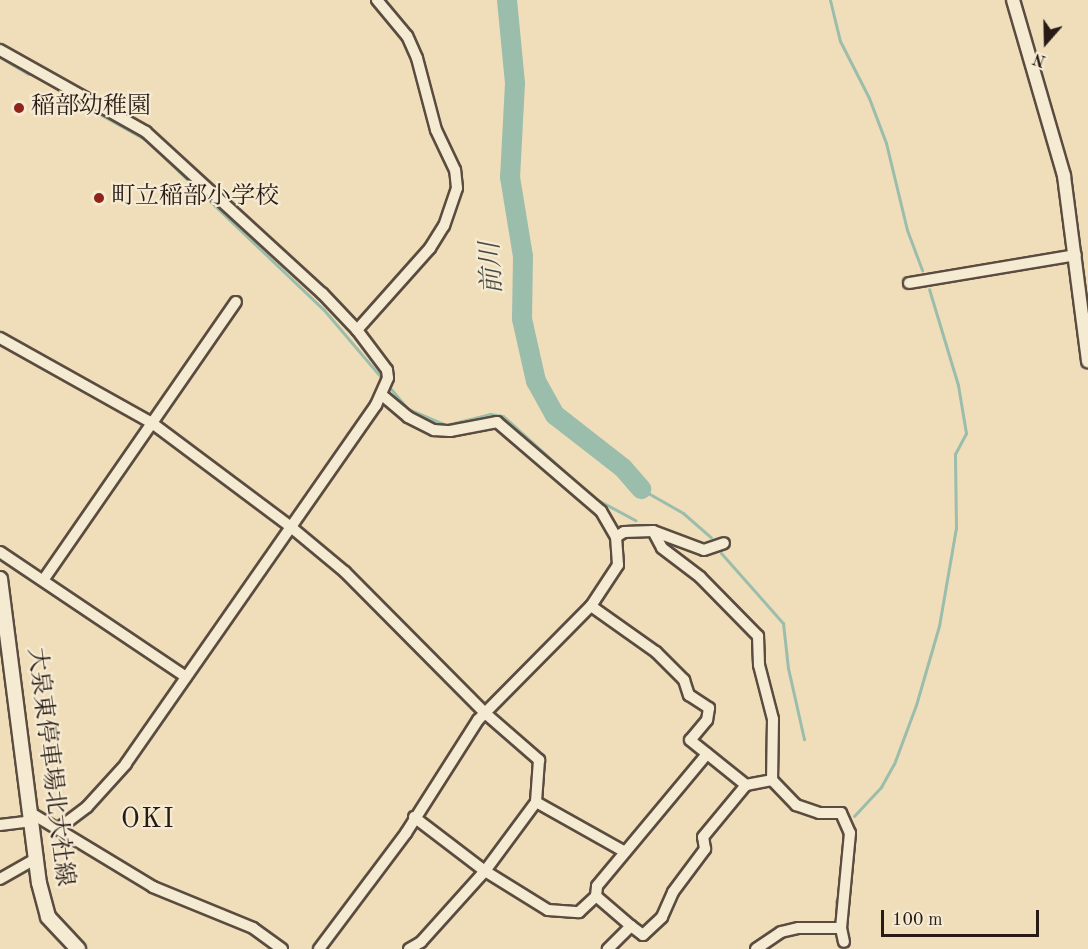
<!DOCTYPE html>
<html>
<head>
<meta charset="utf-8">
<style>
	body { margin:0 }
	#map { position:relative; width:1088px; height:949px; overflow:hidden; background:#f0deba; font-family:"Old Standard TT","Noto Serif JP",serif }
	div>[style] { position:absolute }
	.stream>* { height:3px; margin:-1.5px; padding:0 1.5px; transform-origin:1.5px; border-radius:1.5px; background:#9bbdab }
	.river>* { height:20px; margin:-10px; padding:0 10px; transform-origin:10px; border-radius:10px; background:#9bbdab }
	.roads { filter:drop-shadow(2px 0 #5a4c3f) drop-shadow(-2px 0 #5a4c3f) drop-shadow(0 2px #5a4c3f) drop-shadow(0 -2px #5a4c3f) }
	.minor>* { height:10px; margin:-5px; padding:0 5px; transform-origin:5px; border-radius:5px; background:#f5ead2 }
	.tertiary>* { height:12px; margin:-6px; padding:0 6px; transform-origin:6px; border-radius:6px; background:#f5ead2 }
	.secondary>* { height:14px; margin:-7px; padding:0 7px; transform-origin:7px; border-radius:7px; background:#f5ead2 }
	.dots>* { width:16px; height:16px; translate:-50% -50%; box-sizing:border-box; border:3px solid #f5ead2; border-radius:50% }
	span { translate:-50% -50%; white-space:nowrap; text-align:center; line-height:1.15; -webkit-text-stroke:4.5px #f5ead2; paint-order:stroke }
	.poi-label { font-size:24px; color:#281b16 }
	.left { translate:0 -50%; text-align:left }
	.street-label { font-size:24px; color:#281b16 }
	.water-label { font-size:26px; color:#4a4c43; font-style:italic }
	.quarter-label { font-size:27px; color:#281b16; letter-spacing:1.5px }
	.north { position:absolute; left:1016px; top:12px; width:60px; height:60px; -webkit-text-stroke:4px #f5ead2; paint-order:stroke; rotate:200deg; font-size:16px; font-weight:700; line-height:24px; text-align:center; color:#281b16 }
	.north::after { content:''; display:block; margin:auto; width:21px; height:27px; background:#281b16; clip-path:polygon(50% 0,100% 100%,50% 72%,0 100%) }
	.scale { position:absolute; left:881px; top:910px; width:158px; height:27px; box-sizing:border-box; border:3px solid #281b16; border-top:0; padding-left:8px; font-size:18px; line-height:21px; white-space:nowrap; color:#281b16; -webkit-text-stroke:4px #f5ead2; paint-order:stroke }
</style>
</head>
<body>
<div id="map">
	<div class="stream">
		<i style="left:830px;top:0;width:42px;rotate:76.3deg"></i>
		<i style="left:840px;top:41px;width:64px;rotate:63deg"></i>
		<i style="left:869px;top:98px;width:48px;rotate:69.3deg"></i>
		<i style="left:886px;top:143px;width:89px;rotate:76.4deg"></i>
		<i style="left:907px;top:230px;width:43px;rotate:69.4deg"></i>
		<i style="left:0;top:57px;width:33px;rotate:31deg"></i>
		<i style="left:71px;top:98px;width:86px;rotate:29.2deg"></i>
		<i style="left:146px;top:140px;width:246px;rotate:43.7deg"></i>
		<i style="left:324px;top:310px;width:130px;rotate:49.7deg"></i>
		<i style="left:408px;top:409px;width:41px;rotate:22.8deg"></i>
		<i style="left:446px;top:425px;width:45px;rotate:-14deg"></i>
		<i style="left:490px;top:414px;width:13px;rotate:9deg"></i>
		<i style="left:503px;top:416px;width:122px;rotate:42deg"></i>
		<i style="left:594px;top:498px;width:47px;rotate:28.2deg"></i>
		<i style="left:641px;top:489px;width:48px;rotate:29.7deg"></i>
		<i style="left:683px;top:513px;width:37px;rotate:41deg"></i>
		<i style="left:721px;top:553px;width:94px;rotate:48.5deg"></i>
		<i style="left:783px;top:623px;width:45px;rotate:83.7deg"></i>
		<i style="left:788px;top:668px;width:73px;rotate:77.3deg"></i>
		<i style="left:854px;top:816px;width:40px;rotate:-47deg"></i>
		<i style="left:881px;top:787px;width:26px;rotate:-61deg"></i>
		<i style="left:894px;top:764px;width:63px;rotate:-69.6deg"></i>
		<i style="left:916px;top:705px;width:82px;rotate:-73.8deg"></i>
		<i style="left:939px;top:626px;width:99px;rotate:-80.2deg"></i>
		<i style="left:956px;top:528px;width:74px;rotate:-90.8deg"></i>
		<i style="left:955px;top:454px;width:24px;rotate:-62deg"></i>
		<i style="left:966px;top:433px;width:49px;rotate:-99.5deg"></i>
		<i style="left:958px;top:385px;width:100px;rotate:-106.8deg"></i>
		<i style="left:797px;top:923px;width:40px;rotate:-1.4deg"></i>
		<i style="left:837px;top:922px;width:21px;rotate:-93deg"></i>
		<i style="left:750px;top:949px;width:36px;rotate:-36deg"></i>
	</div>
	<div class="river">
		<i style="left:507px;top:0;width:83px;rotate:84.5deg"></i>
		<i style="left:515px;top:83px;width:94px;rotate:93deg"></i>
		<i style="left:510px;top:177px;width:80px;rotate:80.7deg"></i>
		<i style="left:523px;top:256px;width:63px;rotate:90.9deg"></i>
		<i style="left:522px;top:319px;width:64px;rotate:77.3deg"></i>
		<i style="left:536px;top:381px;width:39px;rotate:61deg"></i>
		<i style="left:555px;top:415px;width:86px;rotate:37.9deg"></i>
		<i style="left:623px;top:468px;width:28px;rotate:49deg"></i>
	</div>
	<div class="roads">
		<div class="minor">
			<i style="left:0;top:50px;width:167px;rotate:29.3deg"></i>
			<i style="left:146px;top:132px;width:239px;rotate:42.5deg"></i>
			<i style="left:322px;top:293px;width:51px;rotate:46.6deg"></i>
			<i style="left:357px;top:330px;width:50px;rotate:53.1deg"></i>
			<i style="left:387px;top:370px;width:8px;rotate:83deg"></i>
			<i style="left:388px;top:378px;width:30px;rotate:114deg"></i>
			<i style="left:376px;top:405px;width:437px;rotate:124.9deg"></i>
			<i style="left:126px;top:764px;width:58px;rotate:132.2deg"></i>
			<i style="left:87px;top:807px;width:35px;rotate:143deg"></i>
			<i style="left:909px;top:283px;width:169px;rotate:-9.5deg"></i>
			<i style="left:357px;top:330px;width:110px;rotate:-48.3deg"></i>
			<i style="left:430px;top:248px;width:26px;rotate:-58deg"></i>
			<i style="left:444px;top:226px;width:40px;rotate:-71.1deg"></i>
			<i style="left:457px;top:188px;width:18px;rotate:-96deg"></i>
			<i style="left:455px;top:170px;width:44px;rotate:-115.4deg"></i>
			<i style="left:436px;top:130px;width:74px;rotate:-104.8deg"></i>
			<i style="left:417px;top:58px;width:24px;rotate:-114deg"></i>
			<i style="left:407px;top:36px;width:47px;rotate:-129.8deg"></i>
			<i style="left:0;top:338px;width:174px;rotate:29.2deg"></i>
			<i style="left:152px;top:423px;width:174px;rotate:36.8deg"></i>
			<i style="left:291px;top:527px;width:70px;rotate:39.8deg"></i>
			<i style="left:345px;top:572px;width:199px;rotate:45.2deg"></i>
			<i style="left:485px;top:713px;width:72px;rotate:41deg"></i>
			<i style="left:539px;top:760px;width:42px;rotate:94.1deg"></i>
			<i style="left:536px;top:802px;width:102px;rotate:29.3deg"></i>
			<i style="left:382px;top:395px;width:34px;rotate:40deg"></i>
			<i style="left:408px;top:417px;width:29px;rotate:27deg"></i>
			<i style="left:434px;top:430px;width:16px;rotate:4deg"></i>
			<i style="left:450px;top:431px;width:48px;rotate:-10.8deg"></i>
			<i style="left:497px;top:422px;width:137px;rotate:40.6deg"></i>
			<i style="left:601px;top:511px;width:30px;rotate:60deg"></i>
			<i style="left:653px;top:531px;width:19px;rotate:62deg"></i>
			<i style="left:662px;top:548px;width:48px;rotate:37.3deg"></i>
			<i style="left:700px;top:577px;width:83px;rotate:45.5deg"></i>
			<i style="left:758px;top:636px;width:29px;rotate:88deg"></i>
			<i style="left:759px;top:665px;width:56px;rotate:75.5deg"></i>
			<i style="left:773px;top:719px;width:61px;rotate:90.9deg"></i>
			<i style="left:772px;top:780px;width:35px;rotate:46deg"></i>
			<i style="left:796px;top:805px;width:24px;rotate:19deg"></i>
			<i style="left:819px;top:813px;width:22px"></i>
			<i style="left:841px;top:813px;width:22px;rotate:66deg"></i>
			<i style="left:850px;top:833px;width:95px;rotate:95.4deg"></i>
			<i style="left:841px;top:928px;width:14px;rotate:78deg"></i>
			<i style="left:0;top:552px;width:224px;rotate:33.9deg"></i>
			<i style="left:44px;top:579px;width:337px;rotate:-55.3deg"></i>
			<i style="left:591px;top:606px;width:49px;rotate:-56.6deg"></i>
			<i style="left:618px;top:565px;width:28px;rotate:-94deg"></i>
			<i style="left:616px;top:537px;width:9px;rotate:-32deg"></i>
			<i style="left:624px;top:532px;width:29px;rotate:-2deg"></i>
			<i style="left:653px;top:531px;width:54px;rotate:20.4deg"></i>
			<i style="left:704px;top:550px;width:21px;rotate:-19deg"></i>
			<i style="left:31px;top:813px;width:143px;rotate:31.2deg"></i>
			<i style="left:153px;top:887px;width:108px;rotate:22.3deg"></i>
			<i style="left:253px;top:928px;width:36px;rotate:36deg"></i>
			<i style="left:414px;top:817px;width:89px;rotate:37.3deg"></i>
			<i style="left:485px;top:871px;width:74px;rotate:31.8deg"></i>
			<i style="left:548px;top:910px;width:31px;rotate:4deg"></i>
			<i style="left:579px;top:912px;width:23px;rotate:-43deg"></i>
			<i style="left:596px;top:896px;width:10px;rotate:-84deg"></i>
			<i style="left:597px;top:886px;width:172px;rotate:-50.2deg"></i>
			<i style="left:0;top:825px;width:32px;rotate:-7deg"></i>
			<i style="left:0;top:879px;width:43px;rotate:-29.6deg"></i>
			<i style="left:596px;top:896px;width:46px;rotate:40.6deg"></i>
			<i style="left:631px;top:926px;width:33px;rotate:135deg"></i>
			<i style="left:631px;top:926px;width:15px;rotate:37deg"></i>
			<i style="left:643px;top:935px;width:26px;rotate:-43deg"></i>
			<i style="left:662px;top:917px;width:27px;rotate:-66deg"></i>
			<i style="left:673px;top:892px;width:54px;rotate:-53.3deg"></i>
			<i style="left:705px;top:849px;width:12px;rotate:-99deg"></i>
			<i style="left:703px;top:837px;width:67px;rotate:-50.4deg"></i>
			<i style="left:746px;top:785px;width:26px;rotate:-11deg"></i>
			<i style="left:319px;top:949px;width:145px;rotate:-53.1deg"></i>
			<i style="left:406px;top:833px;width:134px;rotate:-57.5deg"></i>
			<i style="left:478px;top:720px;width:161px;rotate:-45.3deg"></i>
			<i style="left:591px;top:606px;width:80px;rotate:35.3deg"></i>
			<i style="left:656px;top:652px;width:40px;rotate:45deg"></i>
			<i style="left:684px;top:680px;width:16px;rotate:72deg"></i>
			<i style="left:689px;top:695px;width:24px;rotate:33deg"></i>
			<i style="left:709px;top:708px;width:12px;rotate:99deg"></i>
			<i style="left:707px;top:720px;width:26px;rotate:130deg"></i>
			<i style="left:690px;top:740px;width:72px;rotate:38.8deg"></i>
			<i style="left:409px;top:949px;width:14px;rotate:-30deg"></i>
			<i style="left:421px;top:942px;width:96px;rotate:-48deg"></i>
			<i style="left:485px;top:871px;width:86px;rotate:-53.5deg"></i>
			<i style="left:756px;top:949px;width:30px;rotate:-34deg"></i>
			<i style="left:781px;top:932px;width:18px;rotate:-13deg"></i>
			<i style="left:799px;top:928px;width:42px"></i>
		</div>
		<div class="tertiary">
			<i style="left:1013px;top:0;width:183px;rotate:73.8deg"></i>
			<i style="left:1064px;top:176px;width:187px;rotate:82.6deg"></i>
		</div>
		<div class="secondary">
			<i style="left:0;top:579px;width:306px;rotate:82.7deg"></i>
			<i style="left:39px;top:883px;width:35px;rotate:75deg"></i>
			<i style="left:48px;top:917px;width:44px;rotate:46.8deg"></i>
		</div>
	</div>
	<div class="dots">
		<i style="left:19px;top:108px;background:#8f2418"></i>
		<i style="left:99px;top:198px;background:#8f2418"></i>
	</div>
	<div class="poi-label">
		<span class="left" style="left:31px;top:108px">稲部幼稚園</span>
		<span class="left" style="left:111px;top:198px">町立稲部小学校</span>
	</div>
	<div class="street-label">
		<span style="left:49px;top:767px;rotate:83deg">大泉東停車場北大社線</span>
	</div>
	<div class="water-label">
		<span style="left:493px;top:268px;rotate:-93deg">前川</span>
	</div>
	<div class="quarter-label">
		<span style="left:148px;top:820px">OKI</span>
	</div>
	<div class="north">N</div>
	<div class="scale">100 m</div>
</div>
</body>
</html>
